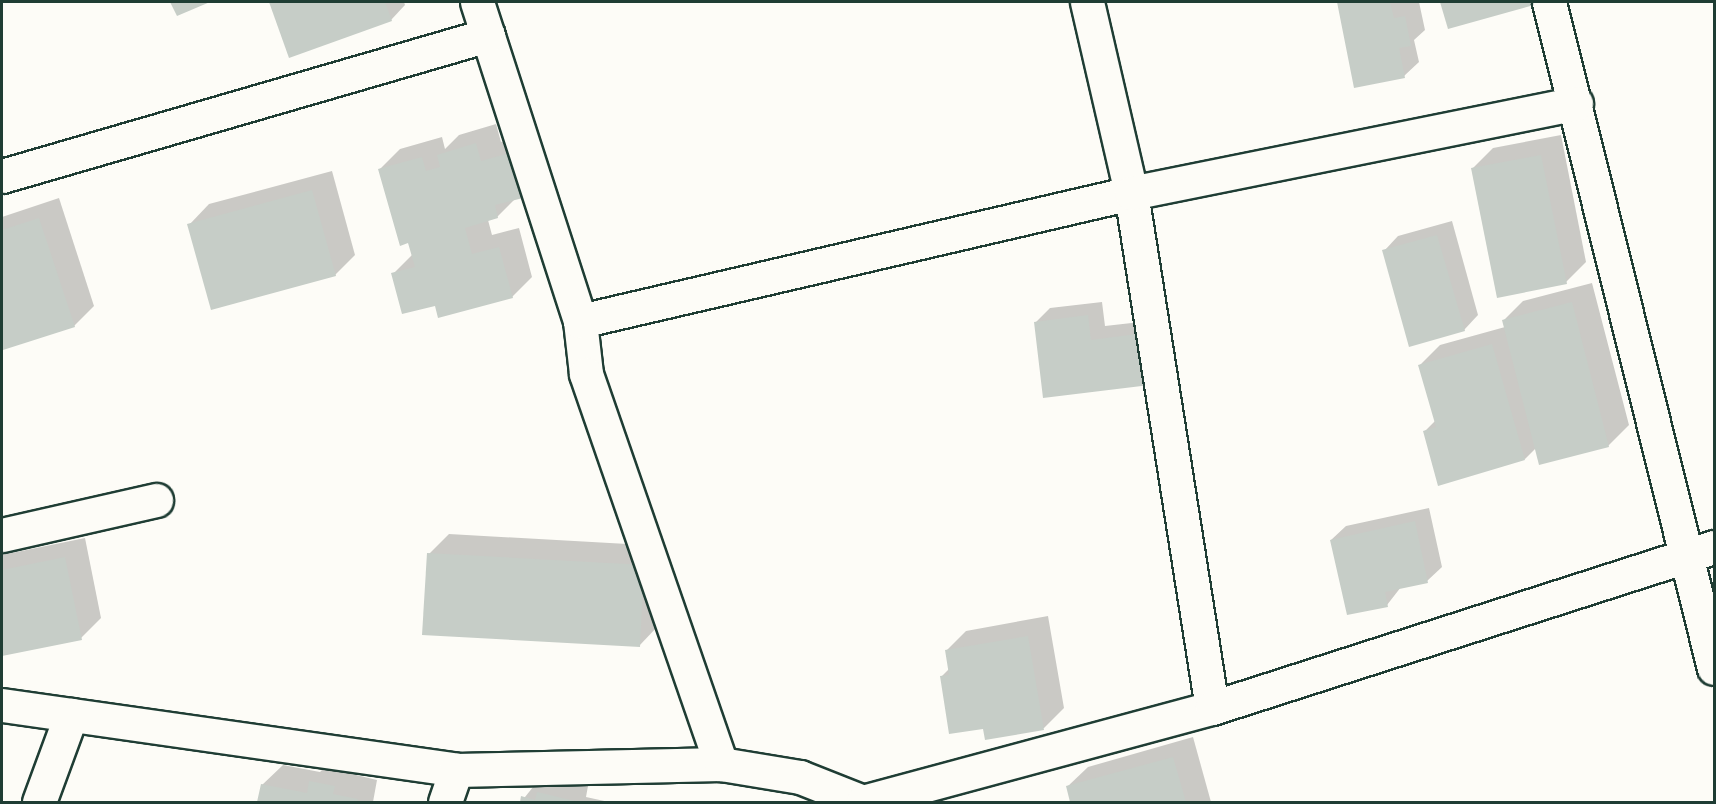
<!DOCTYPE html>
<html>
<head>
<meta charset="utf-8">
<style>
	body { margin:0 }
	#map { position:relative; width:1716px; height:804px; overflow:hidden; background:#fdfcf7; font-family:"Shantell Sans",sans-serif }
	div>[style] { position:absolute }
	.shadow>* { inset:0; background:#0003 }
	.building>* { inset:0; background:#c6cdc7 }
	.roads { filter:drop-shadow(2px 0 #1f3d34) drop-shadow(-2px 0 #1f3d34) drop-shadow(0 2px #1f3d34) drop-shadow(0 -2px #1f3d34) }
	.minor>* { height:33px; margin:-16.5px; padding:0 16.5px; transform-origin:16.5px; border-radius:16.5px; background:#fdfcf7 }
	span { translate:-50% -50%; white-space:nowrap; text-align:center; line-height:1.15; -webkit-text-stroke:4.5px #fdfcf7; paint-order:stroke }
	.frame { position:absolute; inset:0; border:3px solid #1f3d34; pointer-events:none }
</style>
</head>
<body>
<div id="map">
	<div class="shadow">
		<i style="clip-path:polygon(271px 2px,404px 2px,405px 5px,391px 20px,290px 56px)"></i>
		<i style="clip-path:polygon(1339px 2px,1419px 2px,1425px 30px,1414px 40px,1419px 62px,1404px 76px,1356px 86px)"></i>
		<i style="clip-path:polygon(1442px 2px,1542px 2px,1449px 27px)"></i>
		<i style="clip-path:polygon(496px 124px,501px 142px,530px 134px,516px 198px,497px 217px,488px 220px,492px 235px,519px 228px,532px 277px,512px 297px,436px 304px,393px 274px,413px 254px,380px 169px,400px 149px,442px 137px,445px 149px,459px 135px)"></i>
		<i style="clip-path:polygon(1561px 135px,1586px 262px,1566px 282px,1472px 169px,1493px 148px)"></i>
		<i style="clip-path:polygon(332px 171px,355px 255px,335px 275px,189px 225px,209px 204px)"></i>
		<i style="clip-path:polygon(59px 198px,94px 306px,74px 326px,4px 348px,2px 217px)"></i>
		<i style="clip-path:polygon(1452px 221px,1478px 315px,1464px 330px,1384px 251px,1398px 236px)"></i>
		<i style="clip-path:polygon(1592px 283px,1629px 425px,1608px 446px,1536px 448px,1525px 459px,1424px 432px,1436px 420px,1420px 365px,1440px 345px,1505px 327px,1503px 321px,1523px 301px)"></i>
		<i style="clip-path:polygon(1102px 302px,1105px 326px,1167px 319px,1158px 383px,1036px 322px,1050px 308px)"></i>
		<i style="clip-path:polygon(1429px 508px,1442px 567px,1427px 581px,1401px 587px,1387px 605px,1331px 540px,1346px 526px)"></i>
		<i style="clip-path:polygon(449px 534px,663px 546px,659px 625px,639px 646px,429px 554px)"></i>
		<i style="clip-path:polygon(85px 538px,101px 618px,81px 638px,2px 655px,2px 555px)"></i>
		<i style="clip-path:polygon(1048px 616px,1064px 708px,1044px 728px,984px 727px,941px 677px,949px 669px,946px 651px,966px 631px)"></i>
		<i style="clip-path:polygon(1193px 737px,1211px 802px,1072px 802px,1067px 787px,1088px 767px)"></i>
		<i style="clip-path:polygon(331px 761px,354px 766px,352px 774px,377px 780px,373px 802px,259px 802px,262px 785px,283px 765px,320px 772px)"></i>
		<i style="clip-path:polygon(553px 778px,588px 786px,586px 797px,609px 802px,521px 802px,537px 782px,546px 785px)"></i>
	</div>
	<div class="building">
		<i style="clip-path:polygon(170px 2px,210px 2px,177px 16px)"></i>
		<i style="clip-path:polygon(269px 2px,385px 2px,392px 21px,289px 58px)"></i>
		<i style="clip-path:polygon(1337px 2px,1390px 2px,1394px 18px,1405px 16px,1411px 46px,1399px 48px,1405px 78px,1354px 88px)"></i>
		<i style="clip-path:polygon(1440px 2px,1545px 2px,1448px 29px)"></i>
		<i style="clip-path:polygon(476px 143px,481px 161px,510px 153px,523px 198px,495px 205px,498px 218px,465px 228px,472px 254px,499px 247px,513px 298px,438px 318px,435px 306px,402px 314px,391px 273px,415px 267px,408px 243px,400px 246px,378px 169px,422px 157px,426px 171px,440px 167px,437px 155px)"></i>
		<i style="clip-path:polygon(1541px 155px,1567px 284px,1497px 298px,1471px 168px)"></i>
		<i style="clip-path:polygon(312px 190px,336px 276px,211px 310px,187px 224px)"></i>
		<i style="clip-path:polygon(39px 218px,75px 327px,3px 350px,2px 230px)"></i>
		<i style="clip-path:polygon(1437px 235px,1465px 331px,1409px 347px,1382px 250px)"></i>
		<i style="clip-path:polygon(1572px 302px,1609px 447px,1539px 465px,1502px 320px)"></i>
		<i style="clip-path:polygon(1088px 315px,1091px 340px,1152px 332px,1158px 384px,1043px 398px,1034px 322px)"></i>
		<i style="clip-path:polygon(1492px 344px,1525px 460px,1438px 486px,1423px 431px,1436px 427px,1418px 365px)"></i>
		<i style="clip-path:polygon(1415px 521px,1428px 583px,1385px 592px,1388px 607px,1347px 615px,1330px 540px)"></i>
		<i style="clip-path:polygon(427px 553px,644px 565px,640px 647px,422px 635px)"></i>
		<i style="clip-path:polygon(65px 557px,82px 640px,2px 656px,2px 570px)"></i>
		<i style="clip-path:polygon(1028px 636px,1044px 730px,985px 740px,983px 729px,949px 734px,940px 676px,949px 675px,945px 650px)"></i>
		<i style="clip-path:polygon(1173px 757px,1186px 802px,1070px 802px,1066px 786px)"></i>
		<i style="clip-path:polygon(309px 781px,335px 786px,333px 794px,358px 799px,357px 802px,257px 802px,261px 784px,307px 793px)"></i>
		<i style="clip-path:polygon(537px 792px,575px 801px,574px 802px,520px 802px,521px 796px,535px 800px)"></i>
	</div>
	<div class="roads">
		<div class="minor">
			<i style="left:477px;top:2px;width:335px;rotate:72.1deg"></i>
			<i style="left:580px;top:321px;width:53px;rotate:83.5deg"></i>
			<i style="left:586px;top:374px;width:413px;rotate:70.9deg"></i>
			<i style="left:1087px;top:2px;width:196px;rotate:77deg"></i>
			<i style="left:1131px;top:193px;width:521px;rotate:81.06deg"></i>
			<i style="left:1549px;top:2px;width:686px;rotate:76.09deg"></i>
			<i style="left:2px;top:176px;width:506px;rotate:-16.18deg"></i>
			<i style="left:580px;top:321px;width:566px;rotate:-13.08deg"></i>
			<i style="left:1131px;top:193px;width:454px;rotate:-11.4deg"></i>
			<i style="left:2px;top:535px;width:158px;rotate:-12.8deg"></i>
			<i style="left:2px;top:705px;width:459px;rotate:8.1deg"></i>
			<i style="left:456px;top:770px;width:265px;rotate:-1.3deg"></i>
			<i style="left:721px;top:764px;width:80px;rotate:9.3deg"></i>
			<i style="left:800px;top:777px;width:68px;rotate:21.6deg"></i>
			<i style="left:863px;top:802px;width:361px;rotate:-15.1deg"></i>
			<i style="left:1212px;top:708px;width:527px;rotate:-17.78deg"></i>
			<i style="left:39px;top:802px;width:93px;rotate:-69.8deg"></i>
			<i style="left:445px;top:802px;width:34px;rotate:-71deg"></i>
		</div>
	</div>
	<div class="frame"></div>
</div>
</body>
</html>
